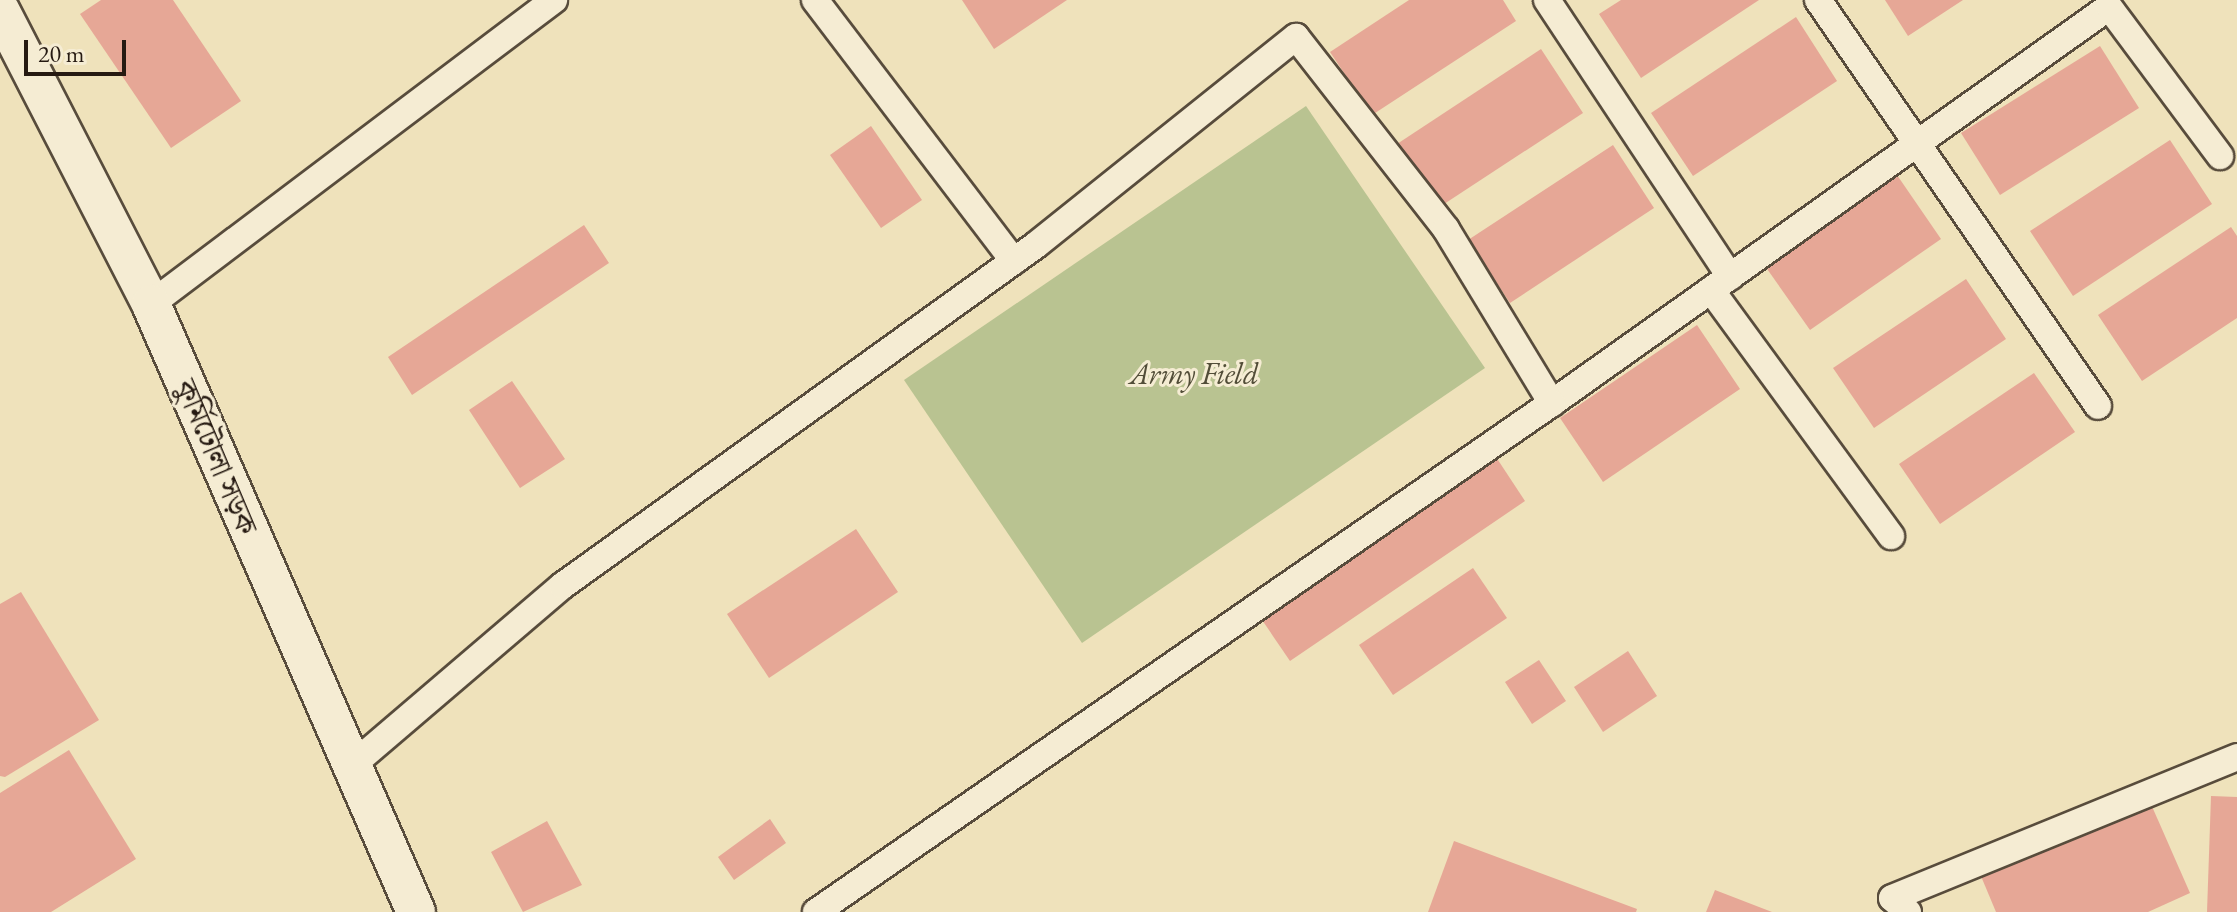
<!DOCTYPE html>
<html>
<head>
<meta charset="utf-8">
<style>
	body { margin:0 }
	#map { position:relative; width:2237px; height:912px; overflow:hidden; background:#efe2bb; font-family:"EB Garamond","Noto Serif Bengali",serif }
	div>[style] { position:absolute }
	.green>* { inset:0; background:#b9c391 }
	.building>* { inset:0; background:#e6a796 }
	.roads { filter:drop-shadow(2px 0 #584c3c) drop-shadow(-2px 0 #584c3c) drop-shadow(0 2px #584c3c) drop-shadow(0 -2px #584c3c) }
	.street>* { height:26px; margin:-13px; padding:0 13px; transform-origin:13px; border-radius:13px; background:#f5ecd3 }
	.secondary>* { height:38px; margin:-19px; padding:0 19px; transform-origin:19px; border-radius:19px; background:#f5ecd3 }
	span { translate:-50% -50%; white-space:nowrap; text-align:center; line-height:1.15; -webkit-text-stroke:6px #f5ecd3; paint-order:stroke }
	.park-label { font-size:30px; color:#524d38; font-style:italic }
	.street-label { font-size:30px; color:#261a12 }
	.scale { position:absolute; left:24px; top:40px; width:102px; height:36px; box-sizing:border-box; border:4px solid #261a12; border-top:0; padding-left:10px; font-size:24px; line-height:28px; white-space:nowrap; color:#261a12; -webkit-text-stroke:6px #f5ecd3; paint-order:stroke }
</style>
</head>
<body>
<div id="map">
	<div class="green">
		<i style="clip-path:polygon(1306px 106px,1485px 368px,1082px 643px,904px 380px)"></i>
	</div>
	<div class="building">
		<i style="clip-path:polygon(101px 0,173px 0,241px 101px,171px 148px,80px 14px)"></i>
		<i style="clip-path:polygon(962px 0,1067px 0,994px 49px)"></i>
		<i style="clip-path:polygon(1409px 0,1503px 0,1516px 21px,1372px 115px,1330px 52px)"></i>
		<i style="clip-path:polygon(1621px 0,1759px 0,1641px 78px,1599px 14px)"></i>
		<i style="clip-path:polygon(1885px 0,1963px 0,1908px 36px)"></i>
		<i style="clip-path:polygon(1796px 17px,1837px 81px,1693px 176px,1651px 113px)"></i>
		<i style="clip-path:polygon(2100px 46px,2139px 108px,2000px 195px,1961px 133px)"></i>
		<i style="clip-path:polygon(1541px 49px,1583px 113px,1438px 208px,1397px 144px)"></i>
		<i style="clip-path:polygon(871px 126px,922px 200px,881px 228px,830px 155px)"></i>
		<i style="clip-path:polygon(2170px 140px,2212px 204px,2073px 296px,2030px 231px)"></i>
		<i style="clip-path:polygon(1613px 145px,1654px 208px,1510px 303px,1468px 240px)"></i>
		<i style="clip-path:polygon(1897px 175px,1941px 239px,1810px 330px,1765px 266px)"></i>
		<i style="clip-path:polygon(584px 225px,609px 263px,412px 395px,388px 357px)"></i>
		<i style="clip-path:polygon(2231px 227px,2237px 236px,2237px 318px,2142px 381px,2098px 315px)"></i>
		<i style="clip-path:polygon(1966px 279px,2006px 339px,1874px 428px,1833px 368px)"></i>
		<i style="clip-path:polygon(1697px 325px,1740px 389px,1603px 482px,1560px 418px)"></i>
		<i style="clip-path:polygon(2034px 373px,2075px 432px,1940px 524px,1899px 464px)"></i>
		<i style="clip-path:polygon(512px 381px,565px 459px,520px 488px,469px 410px)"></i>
		<i style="clip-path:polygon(1494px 454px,1525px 501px,1290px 661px,1258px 614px)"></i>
		<i style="clip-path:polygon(856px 529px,898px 592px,769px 678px,727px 614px)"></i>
		<i style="clip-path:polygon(1473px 568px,1507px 618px,1393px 695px,1359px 645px)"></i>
		<i style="clip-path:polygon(21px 592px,99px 720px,5px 777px,0 776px,0 604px)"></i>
		<i style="clip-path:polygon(1628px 651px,1657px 696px,1603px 732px,1574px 687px)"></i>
		<i style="clip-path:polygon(1539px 660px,1566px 701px,1532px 724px,1505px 682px)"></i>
		<i style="clip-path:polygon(69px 750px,136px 859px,51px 912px,0 912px,0 793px)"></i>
		<i style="clip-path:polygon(2147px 795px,2190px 893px,2148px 912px,1996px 912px,1978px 869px)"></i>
		<i style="clip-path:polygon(2211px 796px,2237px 797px,2237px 912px,2207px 912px)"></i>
		<i style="clip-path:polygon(770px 819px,786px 843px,734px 880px,718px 857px)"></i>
		<i style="clip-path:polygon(547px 821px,582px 885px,523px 912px,491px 852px)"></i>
		<i style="clip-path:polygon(1454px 841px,1637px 909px,1636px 912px,1428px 912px)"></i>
		<i style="clip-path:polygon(1715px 890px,1772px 912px,1706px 912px)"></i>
	</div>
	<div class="roads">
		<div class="street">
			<i style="left:815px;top:0;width:328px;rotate:52.7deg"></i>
			<i style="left:1547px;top:0;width:332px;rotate:56.5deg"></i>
			<i style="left:1818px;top:0;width:493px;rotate:55.4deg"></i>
			<i style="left:1711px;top:290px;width:305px;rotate:53.8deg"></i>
			<i style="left:151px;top:304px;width:505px;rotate:-37.03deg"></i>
			<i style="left:1552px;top:403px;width:683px;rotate:-35.41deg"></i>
			<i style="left:2109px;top:7px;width:186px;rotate:53.3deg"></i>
			<i style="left:349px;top:768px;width:280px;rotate:-40.5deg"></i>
			<i style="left:562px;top:586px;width:584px;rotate:-35.73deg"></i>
			<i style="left:1036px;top:245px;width:333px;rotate:-38.7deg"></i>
			<i style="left:1296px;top:37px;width:244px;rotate:52deg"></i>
			<i style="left:1446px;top:229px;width:204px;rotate:58.7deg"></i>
			<i style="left:1552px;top:403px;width:895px;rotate:145.33deg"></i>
			<i style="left:1908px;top:912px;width:21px;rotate:-139deg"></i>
			<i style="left:1892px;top:898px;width:373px;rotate:-22.2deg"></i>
		</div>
		<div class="secondary">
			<i style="left:0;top:10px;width:331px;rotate:62.8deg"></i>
			<i style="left:151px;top:304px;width:663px;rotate:66.45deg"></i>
		</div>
	</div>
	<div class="park-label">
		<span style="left:1194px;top:374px">Army Field</span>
	</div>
	<div class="street-label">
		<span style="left:216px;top:457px;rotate:67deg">কুর্মিটোলা সড়ক</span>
	</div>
	<div class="scale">20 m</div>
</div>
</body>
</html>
